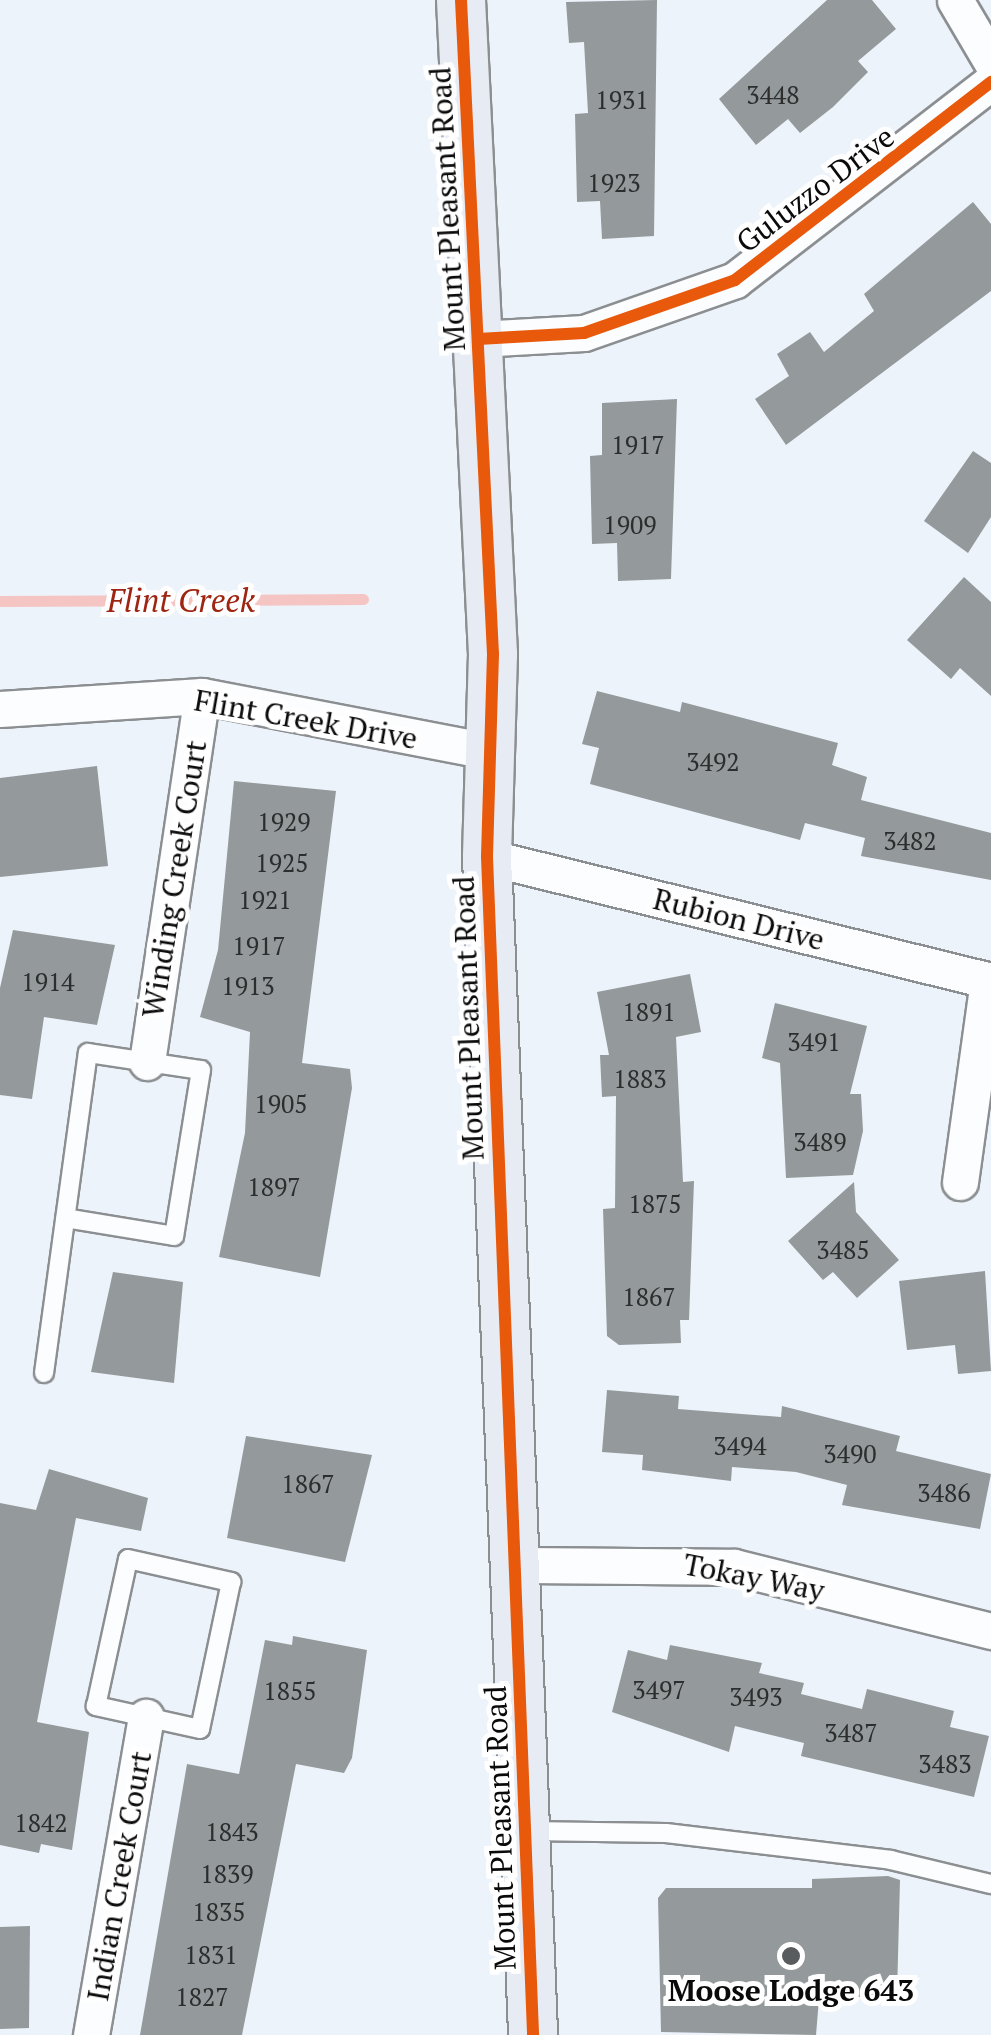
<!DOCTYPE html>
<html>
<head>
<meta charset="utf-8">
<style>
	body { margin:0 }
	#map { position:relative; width:991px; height:2035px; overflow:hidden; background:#edf3fa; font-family:"PT Serif",serif }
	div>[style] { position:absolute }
	.stream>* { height:11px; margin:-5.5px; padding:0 5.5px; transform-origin:5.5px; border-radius:5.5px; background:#f5c5c3 }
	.building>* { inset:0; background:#94999c }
	.roads { filter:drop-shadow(2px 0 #8c8f92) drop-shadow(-2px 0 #8c8f92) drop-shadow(0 2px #8c8f92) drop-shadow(0 -2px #8c8f92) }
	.lane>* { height:18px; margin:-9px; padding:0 9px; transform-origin:9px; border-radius:9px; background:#fcfdfe }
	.street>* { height:35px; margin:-17.5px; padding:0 17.5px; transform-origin:17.5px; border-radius:17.5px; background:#fcfdfe }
	.secondary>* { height:48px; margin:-24px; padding:0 24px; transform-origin:24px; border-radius:24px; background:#e7ecf4 }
	.cycleway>* { height:12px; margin:-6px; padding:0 6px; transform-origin:6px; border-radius:6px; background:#e8590c }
	.dots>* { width:28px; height:28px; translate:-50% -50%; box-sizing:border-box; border:5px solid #fff; border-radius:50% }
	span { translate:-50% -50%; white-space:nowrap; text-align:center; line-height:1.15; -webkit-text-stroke:10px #fff; paint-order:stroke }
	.number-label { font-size:25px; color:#2c2e2e }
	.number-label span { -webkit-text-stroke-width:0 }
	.street-label { font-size:30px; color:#0a0a0a }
	.poi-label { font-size:30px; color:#0a0a0a; font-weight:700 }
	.water-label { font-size:32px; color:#9e2512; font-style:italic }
</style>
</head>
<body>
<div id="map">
	<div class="stream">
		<i style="left:0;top:601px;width:363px;rotate:-0.3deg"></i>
	</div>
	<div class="building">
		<i style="clip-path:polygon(657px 0,654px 236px,602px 239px,600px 201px,577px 202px,575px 114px,588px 113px,584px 42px,569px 43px,566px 2px)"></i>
		<i style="clip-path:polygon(827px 0,872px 0,896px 29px,858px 61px,868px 72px,833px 107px,800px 133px,788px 119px,756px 145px,719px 99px)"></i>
		<i style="clip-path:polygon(973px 202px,991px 224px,991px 291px,786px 445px,755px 399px,789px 376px,777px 354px,810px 332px,824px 352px,874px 311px,864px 294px)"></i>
		<i style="clip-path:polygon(677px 399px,671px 579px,618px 581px,617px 543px,592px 544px,590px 456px,602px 455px,602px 403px)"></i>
		<i style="clip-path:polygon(973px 451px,991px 463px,991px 517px,968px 553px,924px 521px)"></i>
		<i style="clip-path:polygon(964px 577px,991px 602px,991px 696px,960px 668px,951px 679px,907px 640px)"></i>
		<i style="clip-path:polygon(597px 691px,680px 712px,682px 702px,838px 743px,832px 765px,867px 777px,861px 800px,991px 833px,991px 880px,861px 856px,865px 838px,805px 823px,800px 840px,590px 784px,599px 748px,582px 744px)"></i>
		<i style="clip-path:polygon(97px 766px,108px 866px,0 877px,0 778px)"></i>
		<i style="clip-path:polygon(234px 781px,336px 791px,302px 1063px,350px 1069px,352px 1088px,320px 1277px,219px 1257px,245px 1133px,250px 1032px,200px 1017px,218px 950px)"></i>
		<i style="clip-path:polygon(13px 930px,115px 945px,97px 1025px,44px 1017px,32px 1099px,0 1095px,0 988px)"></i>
		<i style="clip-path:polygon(690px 974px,701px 1032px,676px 1037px,683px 1182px,694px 1181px,689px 1320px,680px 1320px,681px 1343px,619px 1345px,607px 1336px,603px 1209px,615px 1208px,616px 1096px,602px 1097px,600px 1055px,609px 1055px,597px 992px)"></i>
		<i style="clip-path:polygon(775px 1003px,867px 1026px,850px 1094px,861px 1094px,863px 1131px,853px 1175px,786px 1178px,780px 1063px,762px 1058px)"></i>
		<i style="clip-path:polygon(854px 1182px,856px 1212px,899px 1260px,857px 1298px,833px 1272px,823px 1280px,788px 1241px)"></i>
		<i style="clip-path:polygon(985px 1271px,991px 1371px,958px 1374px,955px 1345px,907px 1350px,899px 1281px)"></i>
		<i style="clip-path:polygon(113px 1272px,183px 1282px,174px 1383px,91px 1372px)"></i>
		<i style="clip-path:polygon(607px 1390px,679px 1396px,678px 1409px,781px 1417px,782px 1406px,900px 1436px,896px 1451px,991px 1474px,980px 1529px,842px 1505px,847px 1485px,796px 1472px,732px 1467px,731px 1481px,642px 1470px,643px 1455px,602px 1452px)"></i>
		<i style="clip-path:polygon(246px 1436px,372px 1455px,345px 1562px,227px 1538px)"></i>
		<i style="clip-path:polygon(49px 1469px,148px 1498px,141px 1531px,76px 1518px,37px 1722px,89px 1732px,72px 1850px,41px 1844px,39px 1853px,0 1845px,0 1503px,36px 1510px)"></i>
		<i style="clip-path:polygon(293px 1636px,367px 1650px,352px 1758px,344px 1773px,296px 1764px,242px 2035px,140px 2035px,187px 1764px,239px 1774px,265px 1640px,292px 1645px)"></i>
		<i style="clip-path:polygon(670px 1645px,762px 1663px,759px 1673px,804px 1683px,801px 1694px,862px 1709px,867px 1689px,954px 1711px,950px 1727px,989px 1736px,974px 1797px,801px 1756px,804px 1743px,735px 1726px,729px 1752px,612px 1712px,628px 1650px,667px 1660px)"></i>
		<i style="clip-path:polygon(888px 1876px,900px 1880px,897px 1995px,819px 1999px,816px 2035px,661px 2032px,658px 1898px,666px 1888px,812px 1888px,812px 1879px)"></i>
		<i style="clip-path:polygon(30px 1926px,29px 2028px,0 2029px,0 1927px)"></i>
	</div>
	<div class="roads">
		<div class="lane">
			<i style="left:44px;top:1373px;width:323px;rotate:-82.2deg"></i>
			<i style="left:88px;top:1053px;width:114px;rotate:8.6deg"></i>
			<i style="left:201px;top:1070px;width:168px;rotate:99.2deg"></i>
			<i style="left:174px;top:1236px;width:110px;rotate:-170.6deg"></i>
			<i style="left:128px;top:1559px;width:106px;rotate:12.6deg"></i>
			<i style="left:231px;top:1582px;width:150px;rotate:101.9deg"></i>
			<i style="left:200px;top:1729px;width:107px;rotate:-167.5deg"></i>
			<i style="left:96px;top:1706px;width:150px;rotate:-77.7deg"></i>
			<i style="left:526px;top:1831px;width:140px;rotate:0.8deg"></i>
			<i style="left:666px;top:1833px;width:227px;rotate:6.8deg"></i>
			<i style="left:891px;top:1860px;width:103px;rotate:13.5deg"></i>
		</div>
		<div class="street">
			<i style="left:955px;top:0;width:71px;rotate:59.5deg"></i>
			<i style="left:478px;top:339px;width:106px;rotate:-3.2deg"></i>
			<i style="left:584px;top:333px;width:160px;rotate:-19.3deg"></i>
			<i style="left:735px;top:280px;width:324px;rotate:-37.7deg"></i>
			<i style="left:0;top:709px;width:202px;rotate:-3.7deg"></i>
			<i style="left:202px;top:696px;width:295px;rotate:10.9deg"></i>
			<i style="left:487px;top:857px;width:519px;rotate:13.82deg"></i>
			<i style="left:147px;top:1062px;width:370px;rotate:-81.5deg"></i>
			<i style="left:960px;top:1182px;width:204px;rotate:-82.1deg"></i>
			<i style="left:513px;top:1565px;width:221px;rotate:0.5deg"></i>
			<i style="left:734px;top:1567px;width:265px;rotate:14deg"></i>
			<i style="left:91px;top:2035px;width:323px;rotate:-80.2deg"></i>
		</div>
		<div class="secondary">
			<i style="left:461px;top:0;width:655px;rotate:87.2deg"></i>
			<i style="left:493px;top:654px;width:203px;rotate:91.7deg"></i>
			<i style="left:487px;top:857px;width:1179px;rotate:87.76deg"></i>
		</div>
	</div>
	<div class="cycleway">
		<i style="left:461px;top:0;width:655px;rotate:87.2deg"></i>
		<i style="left:493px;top:654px;width:203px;rotate:91.7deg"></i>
		<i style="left:487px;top:857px;width:1179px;rotate:87.76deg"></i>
		<i style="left:478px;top:339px;width:106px;rotate:-3.2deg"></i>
		<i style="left:584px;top:333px;width:160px;rotate:-19.3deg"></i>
		<i style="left:735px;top:280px;width:324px;rotate:-37.7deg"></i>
	</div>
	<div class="dots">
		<i style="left:791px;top:1956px;background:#595c5e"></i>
	</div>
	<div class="number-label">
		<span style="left:773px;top:95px">3448</span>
		<span style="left:622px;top:100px">1931</span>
		<span style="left:614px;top:183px">1923</span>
		<span style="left:638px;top:445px">1917</span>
		<span style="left:630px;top:525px">1909</span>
		<span style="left:713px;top:762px">3492</span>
		<span style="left:284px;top:822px">1929</span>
		<span style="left:910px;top:841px">3482</span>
		<span style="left:282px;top:863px">1925</span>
		<span style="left:265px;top:900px">1921</span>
		<span style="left:259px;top:946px">1917</span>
		<span style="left:48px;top:982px">1914</span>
		<span style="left:248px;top:986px">1913</span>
		<span style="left:649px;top:1012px">1891</span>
		<span style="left:814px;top:1042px">3491</span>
		<span style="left:640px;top:1079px">1883</span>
		<span style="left:281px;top:1104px">1905</span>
		<span style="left:820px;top:1142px">3489</span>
		<span style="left:274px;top:1187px">1897</span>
		<span style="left:655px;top:1204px">1875</span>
		<span style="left:843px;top:1250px">3485</span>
		<span style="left:649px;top:1297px">1867</span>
		<span style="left:740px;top:1446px">3494</span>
		<span style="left:850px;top:1454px">3490</span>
		<span style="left:308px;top:1484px">1867</span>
		<span style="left:944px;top:1493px">3486</span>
		<span style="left:659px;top:1690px">3497</span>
		<span style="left:290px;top:1691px">1855</span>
		<span style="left:756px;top:1697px">3493</span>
		<span style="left:851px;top:1733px">3487</span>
		<span style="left:945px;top:1764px">3483</span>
		<span style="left:41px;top:1823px">1842</span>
		<span style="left:232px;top:1832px">1843</span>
		<span style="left:227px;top:1874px">1839</span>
		<span style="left:219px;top:1912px">1835</span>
		<span style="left:211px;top:1955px">1831</span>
		<span style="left:202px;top:1997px">1827</span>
	</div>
	<div class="street-label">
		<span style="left:815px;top:189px;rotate:-37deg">Guluzzo Drive</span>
		<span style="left:447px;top:209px;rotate:-93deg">Mount Pleasant Road</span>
		<span style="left:306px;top:719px;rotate:10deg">Flint Creek Drive</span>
		<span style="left:174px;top:879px;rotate:-81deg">Winding Creek Court</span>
		<span style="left:739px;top:919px;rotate:14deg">Rubion Drive</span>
		<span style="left:468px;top:1018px;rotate:-92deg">Mount Pleasant Road</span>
		<span style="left:754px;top:1577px;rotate:11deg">Tokay Way</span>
		<span style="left:500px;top:1828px;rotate:-92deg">Mount Pleasant Road</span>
		<span style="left:119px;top:1876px;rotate:-80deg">Indian Creek Court</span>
	</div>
	<div class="poi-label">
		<span style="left:791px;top:1990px">Moose Lodge 643</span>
	</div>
	<div class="water-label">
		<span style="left:181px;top:600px">Flint Creek</span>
	</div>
</div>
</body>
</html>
